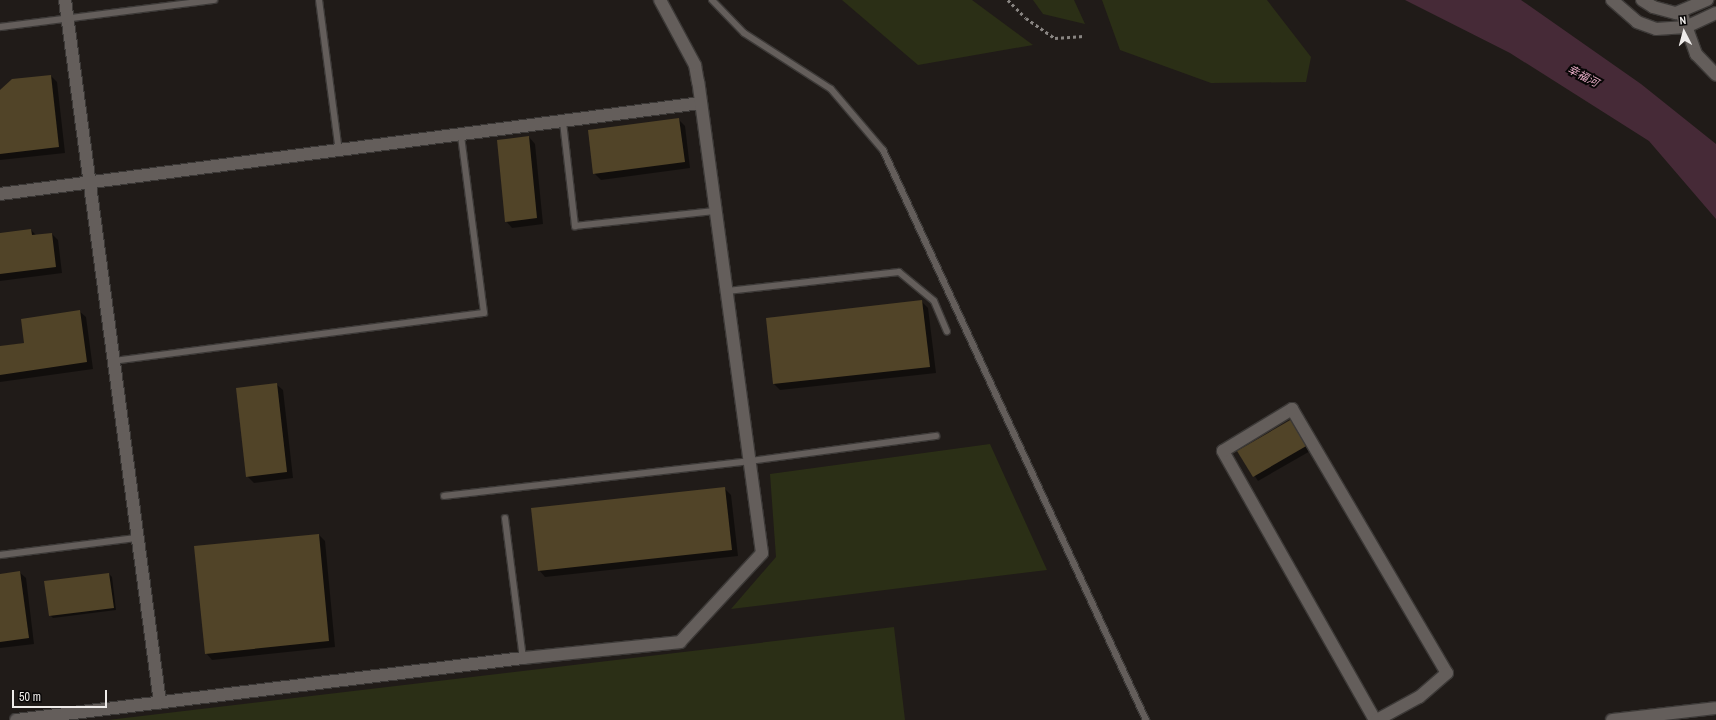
<!DOCTYPE html>
<html>
<head>
<meta charset="utf-8">
<style>
	body { margin:0 }
	#map { position:relative; width:1716px; height:720px; overflow:hidden; background:#201b18; font-family:"Archivo Narrow","Noto Sans SC",sans-serif }
	div>[style] { position:absolute }
	.green>* { inset:0; background:#2b2f16 }
	.water>* { inset:0; background:#462a37 }
	.shadow>* { inset:0; background:#0007 }
	.building>* { inset:0; background:#514428 }
	.path>* { height:2.5px; margin-top:-1.25px; transform-origin:0; background:repeating-linear-gradient(90deg,#898582 0 3px,transparent 0 6px) }
	.roads { filter:drop-shadow(1px 0 #3c3937) drop-shadow(-1px 0 #3c3937) drop-shadow(0 1px #3c3937) drop-shadow(0 -1px #3c3937) }
	.lane>* { height:6px; margin:-3px; padding:0 3px; transform-origin:3px; border-radius:3px; background:#645e5b }
	.street>* { height:12px; margin:-6px; padding:0 6px; transform-origin:6px; border-radius:6px; background:#645e5b }
	span { translate:-50% -50%; white-space:nowrap; text-align:center; line-height:1.15; -webkit-text-stroke:4px #080606; paint-order:stroke }
	.water-label { font-size:11px; color:#e7adc7; font-style:italic }
	.north { position:absolute; left:1664px; top:12px; width:40px; height:40px; -webkit-text-stroke:3px #080606; paint-order:stroke; rotate:354deg; font-size:11px; font-weight:700; line-height:16px; text-align:center; color:#efecea }
	.north::after { content:''; display:block; margin:auto; width:14px; height:18px; background:#efecea; clip-path:polygon(50% 0,100% 100%,50% 72%,0 100%) }
	.scale { position:absolute; left:12px; top:690px; width:95px; height:18px; box-sizing:border-box; border:2px solid #efecea; border-top:0; padding-left:5px; font-size:12px; line-height:14px; white-space:nowrap; color:#efecea; -webkit-text-stroke:3px #080606; paint-order:stroke }
</style>
</head>
<body>
<div id="map">
	<div class="green">
		<i style="clip-path:polygon(842px 0,972px 0,1033px 45px,918px 65px)"></i>
		<i style="clip-path:polygon(1033px 0,1074px 0,1085px 24px,1043px 14px)"></i>
		<i style="clip-path:polygon(1102px 0,1267px 0,1311px 57px,1306px 82px,1211px 83px,1120px 50px)"></i>
		<i style="clip-path:polygon(990px 444px,1047px 570px,731px 609px,776px 557px,770px 474px)"></i>
		<i style="clip-path:polygon(894px 627px,905px 720px,108px 720px)"></i>
	</div>
	<div class="water">
		<i style="clip-path:polygon(1405px 0,1521px 0,1641px 84px,1716px 144px,1716px 219px,1649px 141px,1510px 53px)"></i>
	</div>
	<div class="shadow">
		<i style="clip-path:polygon(51px 76px,57px 82px,65px 153px,0 160px,0 108px)"></i>
		<i style="clip-path:polygon(678px 119px,685px 126px,690px 168px,601px 180px,594px 173px)"></i>
		<i style="clip-path:polygon(529px 137px,535px 144px,543px 224px,512px 228px,506px 221px)"></i>
		<i style="clip-path:polygon(31px 230px,37px 236px,52px 234px,58px 240px,62px 273px,0 281px,0 234px)"></i>
		<i style="clip-path:polygon(922px 302px,928px 308px,936px 373px,780px 390px,774px 384px)"></i>
		<i style="clip-path:polygon(79px 311px,86px 317px,93px 369px,0 382px,0 347px,25px 343px)"></i>
		<i style="clip-path:polygon(276px 384px,283px 390px,293px 478px,254px 483px,247px 476px)"></i>
		<i style="clip-path:polygon(1292px 420px,1312px 450px,1258px 481px,1239px 451px)"></i>
		<i style="clip-path:polygon(725px 489px,731px 495px,738px 556px,545px 577px,539px 570px)"></i>
		<i style="clip-path:polygon(319px 535px,325px 541px,335px 647px,212px 660px,206px 653px)"></i>
		<i style="clip-path:polygon(19px 572px,26px 578px,34px 644px,0 648px,0 575px)"></i>
		<i style="clip-path:polygon(109px 574px,112px 577px,116px 610px,53px 618px,50px 615px)"></i>
	</div>
	<div class="building">
		<i style="clip-path:polygon(51px 75px,59px 147px,0 154px,0 90px,12px 79px)"></i>
		<i style="clip-path:polygon(679px 118px,685px 162px,593px 174px,588px 130px)"></i>
		<i style="clip-path:polygon(529px 136px,537px 218px,505px 222px,497px 140px)"></i>
		<i style="clip-path:polygon(31px 229px,32px 235px,52px 233px,56px 267px,0 274px,0 233px)"></i>
		<i style="clip-path:polygon(922px 300px,930px 367px,773px 384px,766px 318px)"></i>
		<i style="clip-path:polygon(80px 310px,87px 362px,0 375px,0 346px,24px 343px,21px 319px)"></i>
		<i style="clip-path:polygon(277px 383px,287px 472px,246px 477px,236px 388px)"></i>
		<i style="clip-path:polygon(1292px 419px,1308px 445px,1253px 477px,1237px 451px)"></i>
		<i style="clip-path:polygon(725px 487px,732px 550px,538px 571px,531px 508px)"></i>
		<i style="clip-path:polygon(319px 534px,329px 641px,205px 654px,194px 546px)"></i>
		<i style="clip-path:polygon(20px 571px,29px 638px,0 642px,0 574px)"></i>
		<i style="clip-path:polygon(109px 573px,114px 608px,49px 616px,44px 581px)"></i>
	</div>
	<div class="path">
		<i style="left:1008px;top:0;width:25px;rotate:45deg"></i>
		<i style="left:1026px;top:18px;width:35px;rotate:35deg"></i>
		<i style="left:1055px;top:38px;width:29px;rotate:-4deg"></i>
	</div>
	<div class="roads">
		<div class="lane">
			<i style="left:319px;top:0;width:152px;rotate:82.5deg"></i>
			<i style="left:712px;top:0;width:46px;rotate:45.9deg"></i>
			<i style="left:744px;top:33px;width:103px;rotate:32.8deg"></i>
			<i style="left:831px;top:89px;width:80px;rotate:49.6deg"></i>
			<i style="left:883px;top:150px;width:628px;rotate:65.23deg"></i>
			<i style="left:0;top:27px;width:216px;rotate:-7.2deg"></i>
			<i style="left:563px;top:122px;width:105px;rotate:83.4deg"></i>
			<i style="left:575px;top:226px;width:142px;rotate:-6.1deg"></i>
			<i style="left:727px;top:291px;width:173px;rotate:-6.3deg"></i>
			<i style="left:899px;top:272px;width:45px;rotate:39.6deg"></i>
			<i style="left:934px;top:301px;width:33px;rotate:67deg"></i>
			<i style="left:113px;top:361px;width:374px;rotate:-7.4deg"></i>
			<i style="left:484px;top:313px;width:179px;rotate:-97.4deg"></i>
			<i style="left:444px;top:496px;width:308px;rotate:-6.5deg"></i>
			<i style="left:750px;top:461px;width:188px;rotate:-7.7deg"></i>
			<i style="left:505px;top:518px;width:141px;rotate:82.7deg"></i>
			<i style="left:0;top:555px;width:138px;rotate:-7.1deg"></i>
		</div>
		<div class="street">
			<i style="left:65px;top:0;width:709px;rotate:82.3deg"></i>
			<i style="left:1612px;top:0;width:33px;rotate:41deg"></i>
			<i style="left:1637px;top:22px;width:20px;rotate:20deg"></i>
			<i style="left:1656px;top:29px;width:30px;rotate:-4deg"></i>
			<i style="left:1686px;top:27px;width:33px;rotate:-25deg"></i>
			<i style="left:1642px;top:0;width:13px;rotate:32deg"></i>
			<i style="left:1653px;top:7px;width:24px;rotate:15deg"></i>
			<i style="left:1676px;top:13px;width:34px;rotate:-23deg"></i>
			<i style="left:1681px;top:12px;width:45px;rotate:70.3deg"></i>
			<i style="left:1696px;top:54px;width:29px;rotate:46deg"></i>
			<i style="left:0;top:194px;width:707px;rotate:-7.4deg"></i>
			<i style="left:16px;top:720px;width:511px;rotate:-6.97deg"></i>
			<i style="left:523px;top:658px;width:158px;rotate:-5.8deg"></i>
			<i style="left:680px;top:642px;width:121px;rotate:-47.3deg"></i>
			<i style="left:762px;top:553px;width:475px;rotate:-97.7deg"></i>
			<i style="left:698px;top:82px;width:17px;rotate:-100deg"></i>
			<i style="left:695px;top:65px;width:74px;rotate:-118.3deg"></i>
			<i style="left:1375px;top:720px;width:309px;rotate:-119.5deg"></i>
			<i style="left:1223px;top:451px;width:81px;rotate:-31.3deg"></i>
			<i style="left:1292px;top:409px;width:306px;rotate:59.6deg"></i>
			<i style="left:1447px;top:673px;width:37px;rotate:139deg"></i>
			<i style="left:1419px;top:697px;width:48px;rotate:151.3deg"></i>
			<i style="left:1612px;top:720px;width:104px;rotate:-6.6deg"></i>
		</div>
	</div>
	<div class="water-label">
		<span style="left:1583px;top:76px;rotate:28deg">幸福河</span>
	</div>
	<div class="north">N</div>
	<div class="scale">50 m</div>
</div>
</body>
</html>
